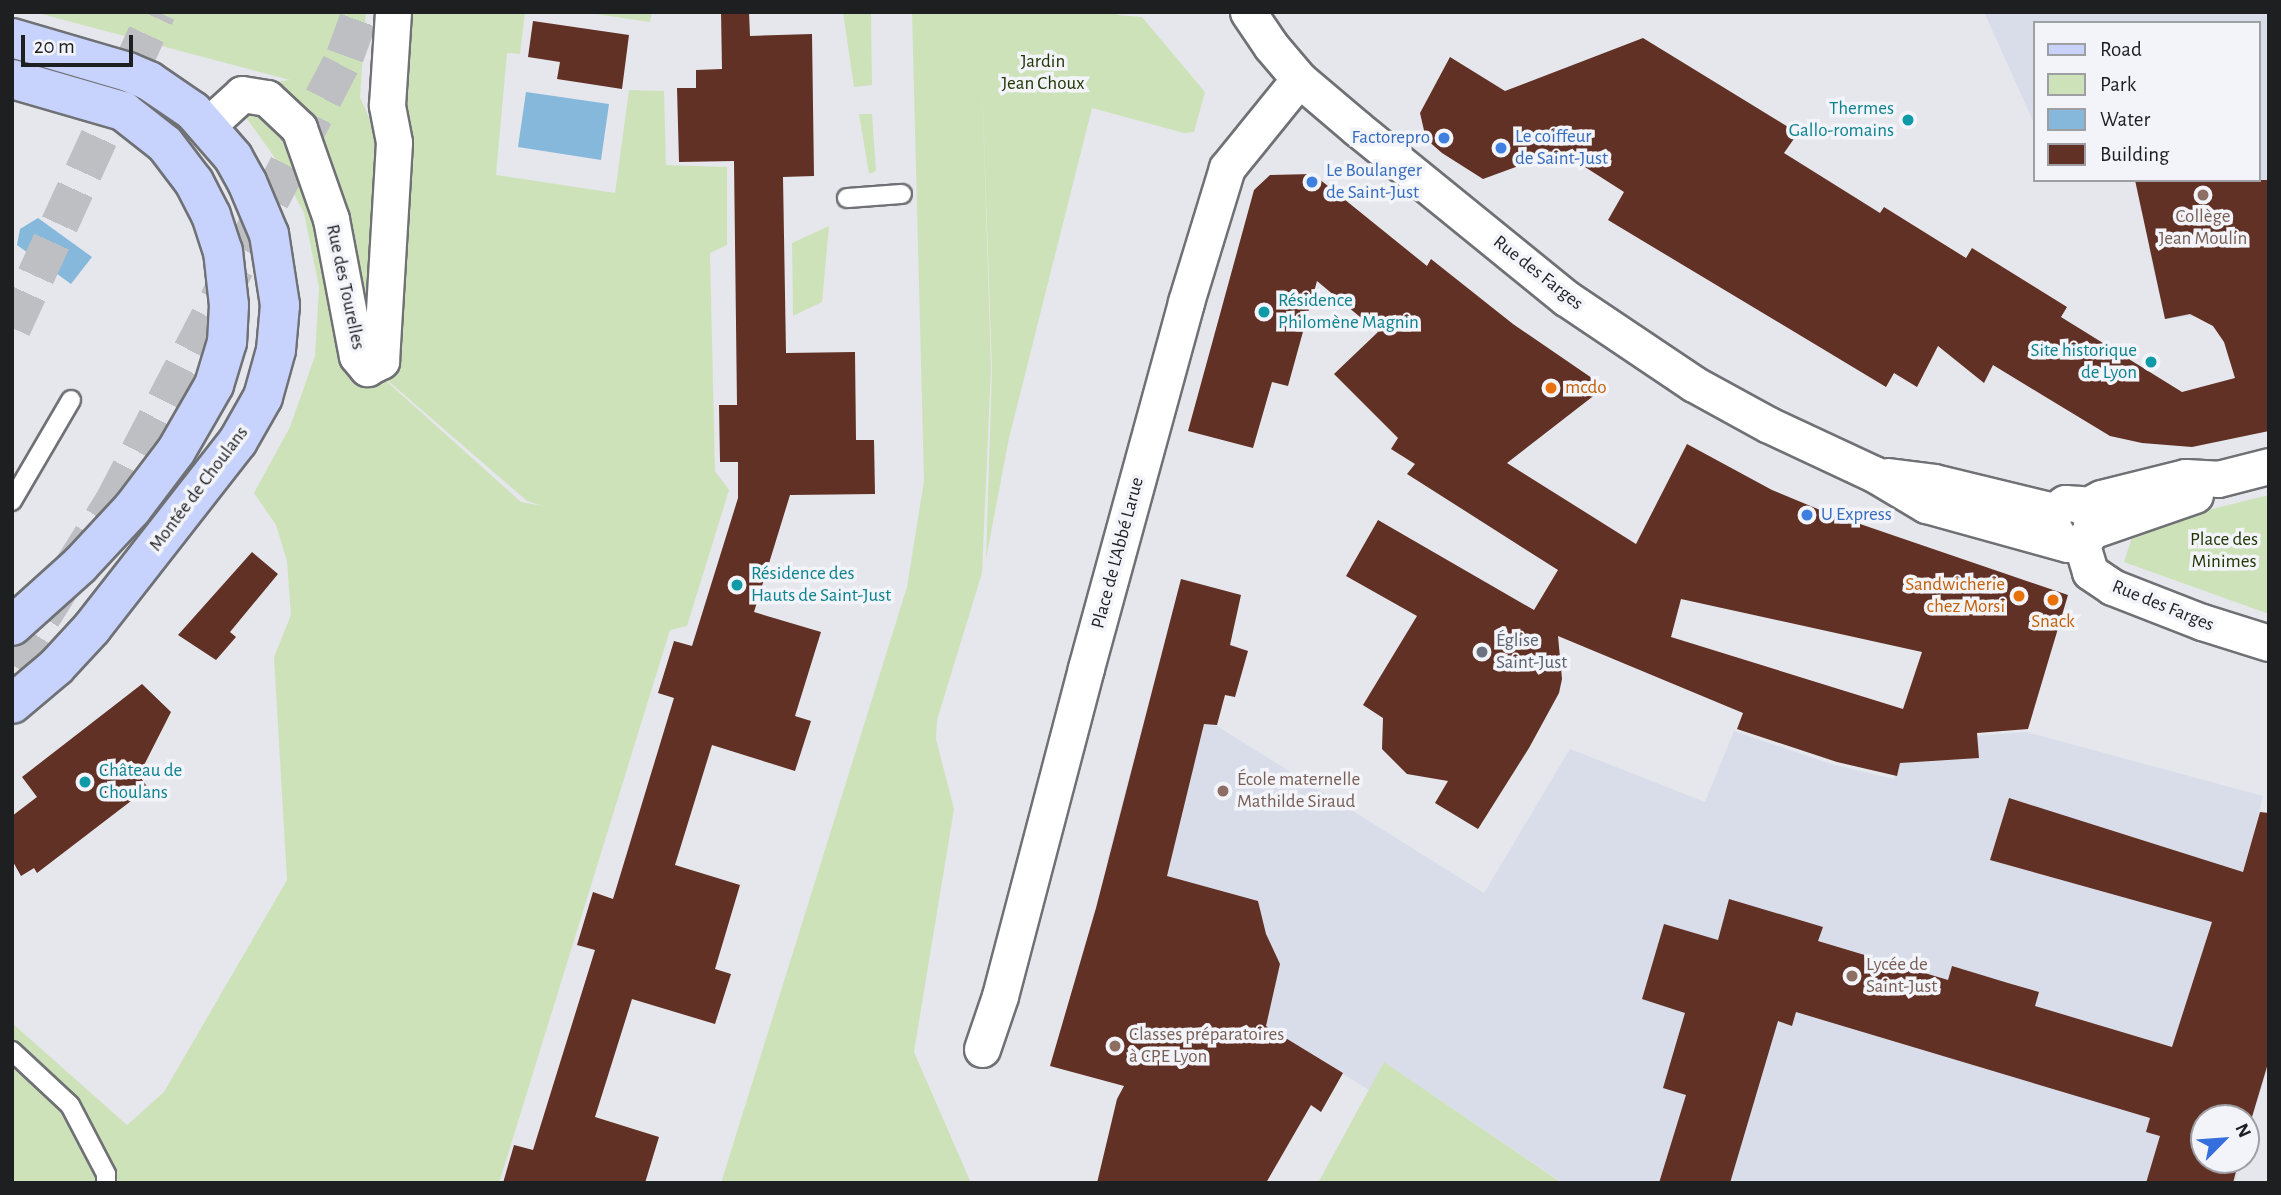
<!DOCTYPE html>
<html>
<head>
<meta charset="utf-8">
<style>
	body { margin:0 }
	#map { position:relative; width:2281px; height:1195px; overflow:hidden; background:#e5e7ec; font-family:"Alegreya Sans",sans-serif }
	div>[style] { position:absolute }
	.built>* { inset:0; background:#d8dde9 }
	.green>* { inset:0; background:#cee2b9 }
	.water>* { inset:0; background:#86b8db }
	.building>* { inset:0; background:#623125 }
	.highway-tunnel>* { height:38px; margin-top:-19px; transform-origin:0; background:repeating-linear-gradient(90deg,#bdbfc3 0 38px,transparent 0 57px) }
	.roads { filter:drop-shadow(2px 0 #6f7175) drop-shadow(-2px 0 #6f7175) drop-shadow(0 2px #6f7175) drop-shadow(0 -2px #6f7175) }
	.lane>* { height:18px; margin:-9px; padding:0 9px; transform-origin:9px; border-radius:9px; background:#fff }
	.street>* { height:35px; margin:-17.5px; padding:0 17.5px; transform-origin:17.5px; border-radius:17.5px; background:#fff }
	.primary>* { height:38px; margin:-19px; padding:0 19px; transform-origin:19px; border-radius:19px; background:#c7d3fd }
	.dots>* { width:19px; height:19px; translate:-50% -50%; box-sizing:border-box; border:4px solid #f2f4fa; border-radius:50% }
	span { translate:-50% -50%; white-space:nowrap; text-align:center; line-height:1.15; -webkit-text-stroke:7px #f2f4fa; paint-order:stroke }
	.park-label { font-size:19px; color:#213500 }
	.culture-label { font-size:19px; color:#0d838f }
	.right { translate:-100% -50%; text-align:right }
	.left { translate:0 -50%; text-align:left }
	.shop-label { font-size:19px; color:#366cbe }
	.education-label { font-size:19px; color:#785e54 }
	.street-label { font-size:19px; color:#1e1f21 }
	.food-label { font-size:19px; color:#c56008 }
	.worship-label { font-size:19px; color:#5b616d }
	.frame { position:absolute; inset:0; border:14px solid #1e1f21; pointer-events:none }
	.legend { position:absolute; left:2033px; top:21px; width:228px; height:161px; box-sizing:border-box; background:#f2f4fa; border:2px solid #9d9fa3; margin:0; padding:9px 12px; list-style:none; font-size:21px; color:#1e1f21 }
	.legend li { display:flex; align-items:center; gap:14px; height:35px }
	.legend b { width:35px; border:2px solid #9d9fa3 }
	.north { position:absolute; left:2190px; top:1104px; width:70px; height:70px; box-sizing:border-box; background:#f2f4fa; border:2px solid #9d9fa3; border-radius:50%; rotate:65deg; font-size:19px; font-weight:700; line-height:28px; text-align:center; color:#1e1f21 }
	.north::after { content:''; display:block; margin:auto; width:24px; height:32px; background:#356fde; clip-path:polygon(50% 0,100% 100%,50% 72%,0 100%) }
	.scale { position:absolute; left:21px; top:35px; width:112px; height:32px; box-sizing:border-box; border:4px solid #1e1f21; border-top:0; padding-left:9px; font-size:21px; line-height:24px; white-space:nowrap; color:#1e1f21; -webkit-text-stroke:5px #f2f4fa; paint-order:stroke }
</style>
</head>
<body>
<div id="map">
	<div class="built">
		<i style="clip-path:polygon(1984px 12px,2269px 12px,2269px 342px,2224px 342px,2213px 326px,2196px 316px,2165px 319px,2148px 247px,2156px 245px,2154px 236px,2145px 230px,2150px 219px,2148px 210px,2141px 212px,2135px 180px,2258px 180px,2258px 23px,2034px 23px,2034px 123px)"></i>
		<i style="clip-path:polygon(1181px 579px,1241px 595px,1230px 645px,1248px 651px,1235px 697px,1225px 695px,1217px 726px,1484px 893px,1570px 749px,1705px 802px,1734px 731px,1834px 765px,1894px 779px,1906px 728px,1959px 737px,2026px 732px,2263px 796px,2254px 832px,2269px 837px,2269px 1065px,2246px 1137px,2246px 1118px,2204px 1118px,2204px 1160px,2241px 1160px,2235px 1183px,1563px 1183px,1385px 1063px,1369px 1090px,1300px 1047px,1257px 1057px,1280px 964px,1267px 941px,1175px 878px,1107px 861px)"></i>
	</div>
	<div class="green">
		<i style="clip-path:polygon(34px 12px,366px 12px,360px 97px,377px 136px,384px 379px,521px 502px,543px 506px,527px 501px,386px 379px,413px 12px,525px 12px,520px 54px,507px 53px,496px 175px,615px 193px,629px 90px,664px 91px,666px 165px,727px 167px,727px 245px,710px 253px,715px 471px,729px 490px,687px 626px,670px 630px,499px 1183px,12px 1183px,12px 1023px,127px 1125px,164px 1092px,287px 880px,274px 657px,291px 615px,287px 561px,276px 525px,254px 493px,290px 427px,315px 356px,319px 287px,304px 213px,275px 158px,225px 88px,290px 80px)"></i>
		<i style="clip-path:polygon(582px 12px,652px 12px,650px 22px)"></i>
		<i style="clip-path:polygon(843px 12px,871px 12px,872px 85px,854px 87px)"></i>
		<i style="clip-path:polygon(912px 12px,1117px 12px,1118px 15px,1142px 17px,1205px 92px,1194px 132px,1184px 133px,1092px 108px,1009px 438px,986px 559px,992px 368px,982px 80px,991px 368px,982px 573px,937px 720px,936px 739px,954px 809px,914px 1052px,971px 1183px,721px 1183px,907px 587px,924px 481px)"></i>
		<i style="clip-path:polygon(859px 114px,872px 114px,876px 171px,869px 174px)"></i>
		<i style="clip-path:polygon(829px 226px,822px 302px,793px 316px,792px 243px)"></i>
		<i style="clip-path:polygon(2269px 495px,2269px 614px,2124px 562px,2135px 528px)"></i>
		<i style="clip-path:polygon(1384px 1062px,1562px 1183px,1318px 1183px)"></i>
	</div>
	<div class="water">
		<i style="clip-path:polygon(526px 92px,609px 104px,601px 160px,518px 147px)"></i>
		<i style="clip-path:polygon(38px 218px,92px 257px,71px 284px,17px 245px,20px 229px)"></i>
	</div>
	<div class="building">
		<i style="clip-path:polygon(721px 12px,749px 12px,750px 36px,812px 34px,814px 176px,783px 177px,786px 353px,855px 352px,856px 440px,874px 440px,875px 494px,790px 495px,754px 612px,821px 632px,795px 716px,811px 721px,795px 771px,712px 745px,675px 865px,740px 885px,715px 969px,731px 974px,715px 1024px,632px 999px,595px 1117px,659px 1137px,645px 1183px,503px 1183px,514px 1145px,533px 1150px,595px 950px,577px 945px,593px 892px,613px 899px,674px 698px,658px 693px,674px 641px,692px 646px,738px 498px,738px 462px,720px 462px,719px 405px,737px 405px,734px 161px,679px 162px,677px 88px,696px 88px,696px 70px,722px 69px)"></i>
		<i style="clip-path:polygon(533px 21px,629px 35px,622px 89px,557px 79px,560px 62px,528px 57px)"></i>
		<i style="clip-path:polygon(1643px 38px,1798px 133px,1784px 153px,1880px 213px,1884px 207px,1966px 258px,1972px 248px,2067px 307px,2061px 317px,2182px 392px,2235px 378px,2224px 342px,2213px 326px,2190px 314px,2165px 319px,2135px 180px,2269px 180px,2269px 431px,2192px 447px,2142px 443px,2110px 436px,1993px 365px,1984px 383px,1938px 346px,1917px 387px,1894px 373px,1886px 387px,1608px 220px,1624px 192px,1560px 151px,1483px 179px,1442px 153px,1426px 139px,1420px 113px,1450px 57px,1505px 91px)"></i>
		<i style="clip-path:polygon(evenodd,1313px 174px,1427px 266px,1431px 259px,1513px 324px,1605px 387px,1507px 463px,1636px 544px,1687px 444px,1772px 490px,1825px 512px,2068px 595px,2028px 729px,1977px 733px,1979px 758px,1900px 763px,1897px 776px,1837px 762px,1737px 729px,1743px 713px,1558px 636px,1562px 679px,1559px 693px,1529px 748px,1478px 829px,1435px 803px,1448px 781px,1407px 774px,1382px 749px,1383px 718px,1363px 705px,1417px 616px,1346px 576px,1378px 520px,1534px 610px,1558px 570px,1407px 474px,1415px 464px,1391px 449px,1398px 438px,1334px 374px,1378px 332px,1317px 281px,1288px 386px,1272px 382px,1253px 448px,1188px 431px,1254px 190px,1270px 175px,1313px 174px,1681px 599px,1922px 652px,1903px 709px,1671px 637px,1681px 599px)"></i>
		<i style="clip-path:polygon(252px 552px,278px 574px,230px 632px,236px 637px,216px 660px,178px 635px)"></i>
		<i style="clip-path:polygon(1181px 579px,1241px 595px,1230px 645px,1248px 651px,1235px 697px,1225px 695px,1217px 725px,1204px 724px,1167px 876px,1258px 901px,1266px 934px,1280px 964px,1266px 1026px,1343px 1073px,1321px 1112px,1311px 1105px,1266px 1183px,1097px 1183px,1117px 1099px,1124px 1086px,1050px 1066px,1096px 908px)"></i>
		<i style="clip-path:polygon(142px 684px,171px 712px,139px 775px,148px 788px,37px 873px,34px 868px,21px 876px,12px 860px,12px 816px,37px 797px,22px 777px)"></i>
		<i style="clip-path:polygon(2009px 798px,2243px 872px,2260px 812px,2269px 813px,2269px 1060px,2246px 1137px,2246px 1118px,2204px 1118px,2204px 1160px,2239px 1160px,2233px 1183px,2146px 1183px,2160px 1136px,2146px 1132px,2150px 1118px,1796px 1012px,1792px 1026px,1778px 1021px,1730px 1183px,1659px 1183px,1686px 1095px,1663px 1088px,1685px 1013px,1642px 999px,1664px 924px,1718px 940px,1729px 899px,1823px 927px,1818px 941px,1948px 980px,1952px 966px,2008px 983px,2039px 992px,2035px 1006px,2172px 1047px,2212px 922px,1990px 860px)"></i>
	</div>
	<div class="highway-tunnel">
		<i style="left:12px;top:328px;width:348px;rotate:-65.4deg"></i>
		<i style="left:12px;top:665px;width:191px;rotate:-58.1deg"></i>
		<i style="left:113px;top:503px;width:504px;rotate:-62.57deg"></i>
		<i style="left:345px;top:56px;width:47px;rotate:-70deg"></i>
	</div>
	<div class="roads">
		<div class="lane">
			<i style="left:847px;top:198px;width:55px;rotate:-4.2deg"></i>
			<i style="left:12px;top:501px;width:117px;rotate:-59.7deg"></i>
			<i style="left:12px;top:1051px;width:79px;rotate:43deg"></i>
			<i style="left:70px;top:1105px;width:78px;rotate:62.4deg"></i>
			<i style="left:106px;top:1174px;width:9px;rotate:90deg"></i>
		</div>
		<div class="street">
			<i style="left:1248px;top:12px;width:41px;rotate:55.9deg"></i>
			<i style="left:1271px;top:46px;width:43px;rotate:49.7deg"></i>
			<i style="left:1299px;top:79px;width:77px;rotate:40.3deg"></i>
			<i style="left:1358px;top:129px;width:268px;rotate:39.1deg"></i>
			<i style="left:1566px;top:298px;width:154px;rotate:33.9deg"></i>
			<i style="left:1694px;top:384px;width:85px;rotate:28.7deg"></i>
			<i style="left:1769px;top:425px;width:116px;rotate:25deg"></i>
			<i style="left:1874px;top:474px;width:61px;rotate:30.8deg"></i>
			<i style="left:1926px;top:505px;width:147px;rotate:15.4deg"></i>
			<i style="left:2068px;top:544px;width:7px"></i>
			<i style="left:2075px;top:544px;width:14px;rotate:-30deg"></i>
			<i style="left:2087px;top:537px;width:13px;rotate:-67deg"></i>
			<i style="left:2092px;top:525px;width:13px;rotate:-103deg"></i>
			<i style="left:2089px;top:512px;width:13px;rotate:-141deg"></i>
			<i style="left:2079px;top:504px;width:14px;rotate:-176deg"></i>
			<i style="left:2065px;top:503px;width:14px;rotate:144deg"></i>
			<i style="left:2054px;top:511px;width:13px;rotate:103deg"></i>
			<i style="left:2051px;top:524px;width:20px;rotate:60deg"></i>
			<i style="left:207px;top:126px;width:47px;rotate:-42.4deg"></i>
			<i style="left:242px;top:94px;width:25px;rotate:9deg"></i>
			<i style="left:267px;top:98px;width:44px;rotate:43.2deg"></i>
			<i style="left:299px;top:128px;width:96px;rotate:70.6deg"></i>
			<i style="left:331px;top:219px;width:139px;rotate:79.3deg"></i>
			<i style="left:357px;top:356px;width:16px;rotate:50deg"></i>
			<i style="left:367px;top:368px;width:16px;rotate:-27deg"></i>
			<i style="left:381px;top:361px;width:219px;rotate:-86.6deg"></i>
			<i style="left:394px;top:142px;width:38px;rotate:-101deg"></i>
			<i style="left:387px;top:105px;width:93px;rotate:-86.3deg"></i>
			<i style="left:1888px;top:476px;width:46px;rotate:7.4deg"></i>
			<i style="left:1934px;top:482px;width:123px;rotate:13.6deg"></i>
			<i style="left:2084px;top:507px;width:19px;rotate:-28deg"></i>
			<i style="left:2101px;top:498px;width:87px;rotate:-14deg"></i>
			<i style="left:2185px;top:477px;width:33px;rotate:3deg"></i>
			<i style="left:2218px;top:479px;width:53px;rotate:-14.3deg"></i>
			<i style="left:2091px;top:531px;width:110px;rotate:-19.1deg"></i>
			<i style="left:2081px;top:542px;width:31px;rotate:73deg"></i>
			<i style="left:2090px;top:572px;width:27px;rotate:34deg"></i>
			<i style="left:2112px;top:587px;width:97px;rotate:21.3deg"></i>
			<i style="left:2202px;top:622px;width:70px;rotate:17.4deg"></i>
			<i style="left:982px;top:1049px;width:56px;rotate:-71.2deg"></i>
			<i style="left:1000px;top:996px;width:339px;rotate:-75.3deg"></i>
			<i style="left:1086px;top:668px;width:379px;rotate:-74.7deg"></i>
			<i style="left:1186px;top:302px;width:140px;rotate:-73deg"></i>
			<i style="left:1227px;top:168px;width:114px;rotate:-51deg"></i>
		</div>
		<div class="primary">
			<i style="left:12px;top:38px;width:121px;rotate:16.3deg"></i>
			<i style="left:128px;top:72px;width:23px;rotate:23deg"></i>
			<i style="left:149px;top:81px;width:53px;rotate:34.3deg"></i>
			<i style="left:193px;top:111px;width:61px;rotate:49deg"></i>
			<i style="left:233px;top:157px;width:29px;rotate:61deg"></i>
			<i style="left:247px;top:182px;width:56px;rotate:67.1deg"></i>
			<i style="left:269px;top:234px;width:72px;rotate:81.2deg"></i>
			<i style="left:280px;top:305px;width:45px;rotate:95.1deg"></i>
			<i style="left:276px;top:350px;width:49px;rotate:105.5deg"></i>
			<i style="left:263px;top:397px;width:51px;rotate:119.6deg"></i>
			<i style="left:238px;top:441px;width:237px;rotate:128deg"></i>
			<i style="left:92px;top:628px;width:53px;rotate:132.7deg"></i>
			<i style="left:56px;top:667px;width:57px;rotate:139.9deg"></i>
			<i style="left:12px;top:79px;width:116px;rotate:16.1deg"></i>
			<i style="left:123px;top:111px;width:53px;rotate:38.2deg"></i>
			<i style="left:165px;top:144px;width:48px;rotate:52.7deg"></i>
			<i style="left:194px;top:182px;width:37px;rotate:63deg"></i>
			<i style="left:211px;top:215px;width:38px;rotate:72deg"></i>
			<i style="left:223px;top:251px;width:54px;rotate:83.7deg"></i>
			<i style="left:229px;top:305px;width:37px;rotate:93deg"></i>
			<i style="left:227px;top:342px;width:45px;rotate:106.8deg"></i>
			<i style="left:214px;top:385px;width:76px;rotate:119.9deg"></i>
			<i style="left:176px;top:451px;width:73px;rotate:127.2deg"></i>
			<i style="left:132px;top:509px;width:76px;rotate:132.9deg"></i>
			<i style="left:80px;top:565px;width:91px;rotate:138.1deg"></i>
		</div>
	</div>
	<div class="dots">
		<i style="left:1908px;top:120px;background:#0f9aa8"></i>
		<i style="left:1444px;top:138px;background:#3f7fe0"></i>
		<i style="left:1501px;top:148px;background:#3f7fe0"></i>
		<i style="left:1312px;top:182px;background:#3f7fe0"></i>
		<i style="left:2203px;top:195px;background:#8d6e63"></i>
		<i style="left:1264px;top:312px;background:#0f9aa8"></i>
		<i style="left:2151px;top:362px;background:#0f9aa8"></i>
		<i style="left:1551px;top:388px;background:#e8710a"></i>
		<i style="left:1807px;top:515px;background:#3f7fe0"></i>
		<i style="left:737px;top:585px;background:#0f9aa8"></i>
		<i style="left:2019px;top:596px;background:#e8710a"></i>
		<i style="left:2053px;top:600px;background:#e8710a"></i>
		<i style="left:1482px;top:652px;background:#6b7280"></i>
		<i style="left:85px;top:782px;background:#0f9aa8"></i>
		<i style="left:1223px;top:791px;background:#8d6e63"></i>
		<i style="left:1852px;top:976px;background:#8d6e63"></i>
		<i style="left:1115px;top:1046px;background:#8d6e63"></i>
	</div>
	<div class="park-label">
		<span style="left:1043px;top:73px">Jardin<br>Jean Choux</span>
		<span style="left:2224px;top:551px">Place des<br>Minimes</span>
	</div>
	<div class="culture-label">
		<span class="right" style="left:1894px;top:120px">Thermes<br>Gallo-romains</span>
		<span class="left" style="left:1278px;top:312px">Résidence<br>Philomène Magnin</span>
		<span class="right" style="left:2137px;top:362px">Site historique<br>de Lyon</span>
		<span class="left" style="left:751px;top:585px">Résidence des<br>Hauts de Saint-Just</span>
		<span class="left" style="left:99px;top:782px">Château de<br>Choulans</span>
	</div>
	<div class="shop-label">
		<span class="left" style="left:1515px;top:148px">Le coiffeur<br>de Saint-Just</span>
		<span class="right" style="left:1430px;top:138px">Factorepro</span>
		<span class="left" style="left:1326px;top:182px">Le Boulanger<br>de Saint-Just</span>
		<span class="left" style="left:1821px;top:515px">U Express</span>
	</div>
	<div class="education-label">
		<span style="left:2203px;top:228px">Collège<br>Jean Moulin</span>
		<span class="left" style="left:1237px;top:791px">École maternelle<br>Mathilde Siraud</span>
		<span class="left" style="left:1866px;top:976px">Lycée de<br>Saint-Just</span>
		<span class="left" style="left:1129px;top:1046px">Classes préparatoires<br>à CPE Lyon</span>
	</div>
	<div class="street-label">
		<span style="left:1538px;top:273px;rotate:38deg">Rue des Farges</span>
		<span style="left:345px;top:287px;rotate:78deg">Rue des Tourelles</span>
		<span style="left:199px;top:489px;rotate:-53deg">Montée de Choulans</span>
		<span style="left:1118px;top:553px;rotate:-75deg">Place de L'Abbé Larue</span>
		<span style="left:2163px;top:606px;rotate:22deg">Rue des Farges</span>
	</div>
	<div class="food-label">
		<span class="left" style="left:1565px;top:388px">mcdo</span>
		<span class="right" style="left:2005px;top:596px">Sandwicherie<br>chez Morsi</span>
		<span style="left:2053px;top:622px">Snack</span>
	</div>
	<div class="worship-label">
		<span class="left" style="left:1496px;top:652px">Église<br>Saint-Just</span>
	</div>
	<div class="frame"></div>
	<ul class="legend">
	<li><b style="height:9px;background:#c7d3fd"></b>Road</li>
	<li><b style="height:19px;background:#cee2b9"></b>Park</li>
	<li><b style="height:19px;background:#86b8db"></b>Water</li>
	<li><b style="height:19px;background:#623125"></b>Building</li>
	</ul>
	<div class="north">N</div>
	<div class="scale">20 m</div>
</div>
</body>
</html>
